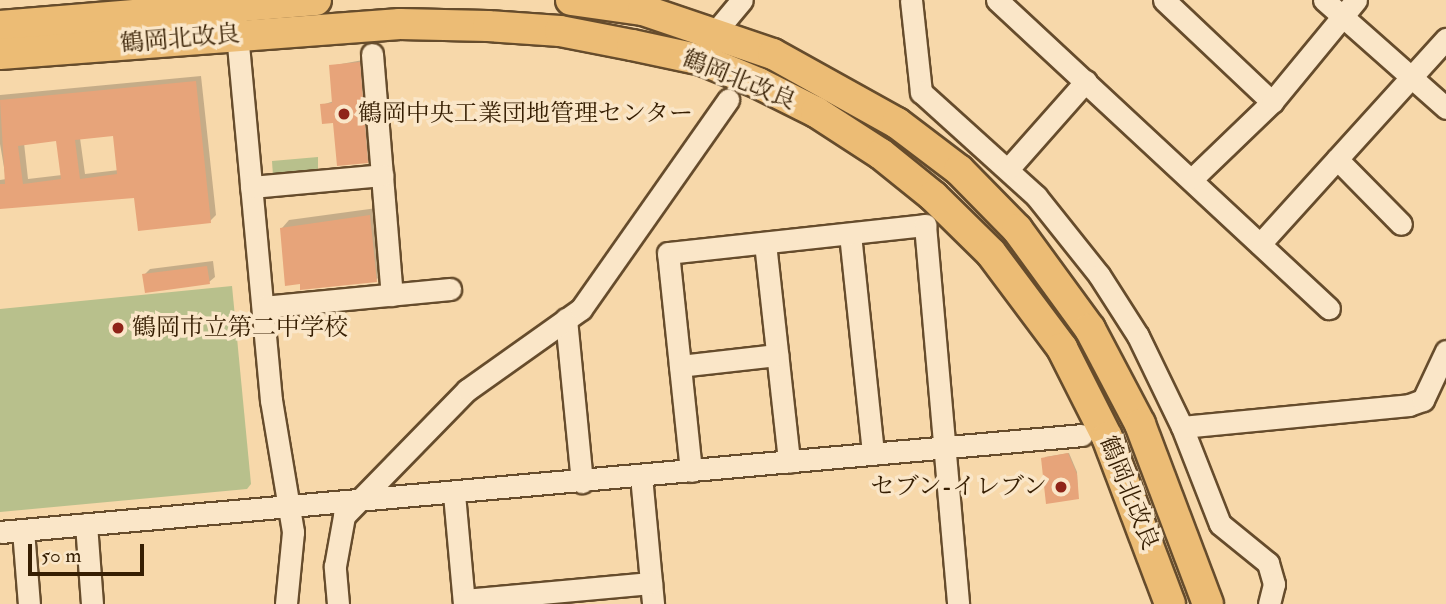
<!DOCTYPE html>
<html>
<head>
<meta charset="utf-8">
<style>
	body { margin:0 }
	#map { position:relative; width:1446px; height:604px; overflow:hidden; background:#f7d8aa; font-family:"IM FELL Double Pica","Noto Serif JP",serif }
	div>[style] { position:absolute }
	.green>* { inset:0; background:#b8c08c }
	.shadow>* { inset:0; background:#0003 }
	.building>* { inset:0; background:#e7a47a }
	.roads { filter:drop-shadow(2px 0 #664c2c) drop-shadow(-2px 0 #664c2c) drop-shadow(0 2px #664c2c) drop-shadow(0 -2px #664c2c) }
	.minor>* { height:21px; margin:-10.5px; padding:0 10.5px; transform-origin:10.5px; border-radius:10.5px; background:#fae6c8 }
	.highway>* { height:30px; margin:-15px; padding:0 15px; transform-origin:15px; border-radius:15px; background:#ecbc75 }
	.dots>* { width:19px; height:19px; translate:-50% -50%; box-sizing:border-box; border:4px solid #fae6c8; border-radius:50% }
	span { translate:-50% -50%; white-space:nowrap; text-align:center; line-height:1.15; -webkit-text-stroke:7px #fae6c8; paint-order:stroke }
	.street-label { font-size:24px; color:#361e02 }
	.poi-label { font-size:24px; color:#361e02 }
	.left { translate:0 -50%; text-align:left }
	.right { translate:-100% -50%; text-align:right }
	.scale { position:absolute; left:28px; top:544px; width:116px; height:32px; box-sizing:border-box; border:4px solid #361e02; border-top:0; padding-left:9px; font-size:21px; line-height:24px; white-space:nowrap; color:#361e02; -webkit-text-stroke:5px #fae6c8; paint-order:stroke }
</style>
</head>
<body>
<div id="map">
	<div class="green">
		<i style="clip-path:polygon(318px 157px,318px 172px,273px 176px,272px 161px)"></i>
		<i style="clip-path:polygon(232px 286px,251px 484px,247px 489px,0 512px,0 309px)"></i>
	</div>
	<div class="shadow">
		<i style="clip-path:polygon(363px 60px,371px 158px,367px 161px,322px 105px,334px 101px,330px 66px)"></i>
		<i style="clip-path:polygon(evenodd,201px 76px,216px 215px,210px 221px,136px 196px,0 208px,0 180px,6px 179px,0 144px,0 95px,201px 76px,114px 134px,119px 170px,85px 174px,80px 138px,114px 134px,201px 76px,57px 139px,62px 175px,28px 179px,24px 143px,57px 139px)"></i>
		<i style="clip-path:polygon(377px 208px,384px 272px,376px 280px,282px 228px,289px 220px)"></i>
		<i style="clip-path:polygon(213px 261px,215px 277px,209px 282px,144px 275px,150px 269px)"></i>
		<i style="clip-path:polygon(1069px 453px,1077px 472px,1078px 497px,1045px 457px)"></i>
	</div>
	<div class="building">
		<i style="clip-path:polygon(360px 62px,368px 163px,337px 166px,333px 123px,322px 124px,320px 104px,332px 103px,329px 65px)"></i>
		<i style="clip-path:polygon(evenodd,196px 81px,211px 223px,138px 231px,134px 198px,0 209px,0 184px,5px 184px,0 100px,196px 81px,113px 136px,117px 174px,80px 179px,75px 140px,113px 136px,196px 81px,56px 141px,61px 179px,23px 184px,18px 146px,56px 141px)"></i>
		<i style="clip-path:polygon(370px 215px,377px 282px,300px 290px,300px 284px,285px 286px,280px 228px)"></i>
		<i style="clip-path:polygon(207px 266px,210px 284px,145px 293px,142px 274px)"></i>
		<i style="clip-path:polygon(1068px 453px,1077px 474px,1079px 499px,1046px 504px,1041px 458px)"></i>
	</div>
	<div class="roads">
		<div class="minor">
			<i style="left:911px;top:0;width:93px;rotate:83.8deg"></i>
			<i style="left:921px;top:92px;width:155px;rotate:42.1deg"></i>
			<i style="left:1036px;top:196px;width:101px;rotate:51.4deg"></i>
			<i style="left:1099px;top:275px;width:72px;rotate:57.4deg"></i>
			<i style="left:1138px;top:336px;width:101px;rotate:64.2deg"></i>
			<i style="left:1182px;top:427px;width:104px;rotate:68.6deg"></i>
			<i style="left:1220px;top:524px;width:62px;rotate:39.1deg"></i>
			<i style="left:1268px;top:563px;width:22px;rotate:74deg"></i>
			<i style="left:1274px;top:584px;width:21px;rotate:104deg"></i>
			<i style="left:997px;top:0;width:453px;rotate:42.9deg"></i>
			<i style="left:1164px;top:0;width:149px;rotate:43.4deg"></i>
			<i style="left:1324px;top:0;width:163px;rotate:41.5deg"></i>
			<i style="left:236px;top:23px;width:379px;rotate:84.7deg"></i>
			<i style="left:271px;top:400px;width:134px;rotate:80.5deg"></i>
			<i style="left:293px;top:532px;width:72px;rotate:95.6deg"></i>
			<i style="left:716px;top:31px;width:40px;rotate:-50deg"></i>
			<i style="left:372px;top:54px;width:242px;rotate:85.3deg"></i>
			<i style="left:1337px;top:159px;width:91px;rotate:45.4deg"></i>
			<i style="left:1009px;top:168px;width:116px;rotate:-48.5deg"></i>
			<i style="left:1193px;top:178px;width:110px;rotate:-43.9deg"></i>
			<i style="left:1272px;top:102px;width:132px;rotate:-50.5deg"></i>
			<i style="left:251px;top:187px;width:132px;rotate:-5.2deg"></i>
			<i style="left:850px;top:234px;width:221px;rotate:84deg"></i>
			<i style="left:765px;top:243px;width:220px;rotate:83.7deg"></i>
			<i style="left:1260px;top:244px;width:277px;rotate:-47.8deg"></i>
			<i style="left:263px;top:307px;width:188px;rotate:-5.5deg"></i>
			<i style="left:566px;top:319px;width:164px;rotate:84.4deg"></i>
			<i style="left:680px;top:366px;width:98px;rotate:-6.5deg"></i>
			<i style="left:1182px;top:427px;width:228px;rotate:-5.5deg"></i>
			<i style="left:1409px;top:405px;width:15px;rotate:-20deg"></i>
			<i style="left:1423px;top:400px;width:54px;rotate:-64.9deg"></i>
			<i style="left:691px;top:471px;width:219px;rotate:-96deg"></i>
			<i style="left:668px;top:253px;width:259px;rotate:-6.2deg"></i>
			<i style="left:925px;top:225px;width:380px;rotate:85deg"></i>
			<i style="left:641px;top:476px;width:129px;rotate:84.6deg"></i>
			<i style="left:454px;top:494px;width:110px;rotate:84.8deg"></i>
			<i style="left:86px;top:524px;width:80px;rotate:85.7deg"></i>
			<i style="left:23px;top:530px;width:74px;rotate:85.4deg"></i>
			<i style="left:0;top:532px;width:1086px;rotate:-5.12deg"></i>
			<i style="left:464px;top:600px;width:188px;rotate:-5.2deg"></i>
			<i style="left:338px;top:604px;width:38px;rotate:-95deg"></i>
			<i style="left:335px;top:566px;width:51px;rotate:-79.8deg"></i>
			<i style="left:344px;top:516px;width:176px;rotate:-45.7deg"></i>
			<i style="left:467px;top:390px;width:140px;rotate:-35.4deg"></i>
			<i style="left:581px;top:309px;width:256px;rotate:-54.9deg"></i>
		</div>
		<div class="highway">
			<i style="left:571px;top:0;width:73px;rotate:7.9deg"></i>
			<i style="left:643px;top:10px;width:137px;rotate:18.7deg"></i>
			<i style="left:773px;top:54px;width:142px;rotate:29.1deg"></i>
			<i style="left:897px;top:123px;width:78px;rotate:37.2deg"></i>
			<i style="left:959px;top:170px;width:83px;rotate:45.5deg"></i>
			<i style="left:1017px;top:229px;width:124px;rotate:53.9deg"></i>
			<i style="left:1090px;top:329px;width:107px;rotate:62.2deg"></i>
			<i style="left:1140px;top:424px;width:192px;rotate:69.3deg"></i>
			<i style="left:0;top:26px;width:317px;rotate:-4.7deg"></i>
			<i style="left:0;top:54px;width:401px;rotate:-4.3deg"></i>
			<i style="left:400px;top:24px;width:88px;rotate:1.3deg"></i>
			<i style="left:488px;top:26px;width:72px;rotate:4deg"></i>
			<i style="left:560px;top:31px;width:73px;rotate:11deg"></i>
			<i style="left:632px;top:45px;width:72px;rotate:12.1deg"></i>
			<i style="left:702px;top:60px;width:61px;rotate:22.3deg"></i>
			<i style="left:758px;top:83px;width:65px;rotate:26.6deg"></i>
			<i style="left:816px;top:112px;width:77px;rotate:32.9deg"></i>
			<i style="left:881px;top:154px;width:67px;rotate:38.9deg"></i>
			<i style="left:933px;top:196px;width:81px;rotate:44.5deg"></i>
			<i style="left:991px;top:253px;width:119px;rotate:53.2deg"></i>
			<i style="left:1062px;top:348px;width:100px;rotate:63.2deg"></i>
			<i style="left:1107px;top:437px;width:178px;rotate:69.3deg"></i>
		</div>
	</div>
	<div class="dots">
		<i style="left:344px;top:114px;background:#8f2418"></i>
		<i style="left:118px;top:328px;background:#8f2418"></i>
		<i style="left:1061px;top:487px;background:#8f2418"></i>
	</div>
	<div class="street-label">
		<span style="left:180px;top:39px;rotate:-5deg">鶴岡北改良</span>
		<span style="left:739px;top:80px;rotate:22deg">鶴岡北改良</span>
		<span style="left:1129px;top:493px;rotate:68deg">鶴岡北改良</span>
	</div>
	<div class="poi-label">
		<span class="left" style="left:358px;top:114px">鶴岡中央工業団地管理センター</span>
		<span class="left" style="left:132px;top:328px">鶴岡市立第二中学校</span>
		<span class="right" style="left:1047px;top:487px">セブン-イレブン</span>
	</div>
	<div class="scale">50 m</div>
</div>
</body>
</html>
